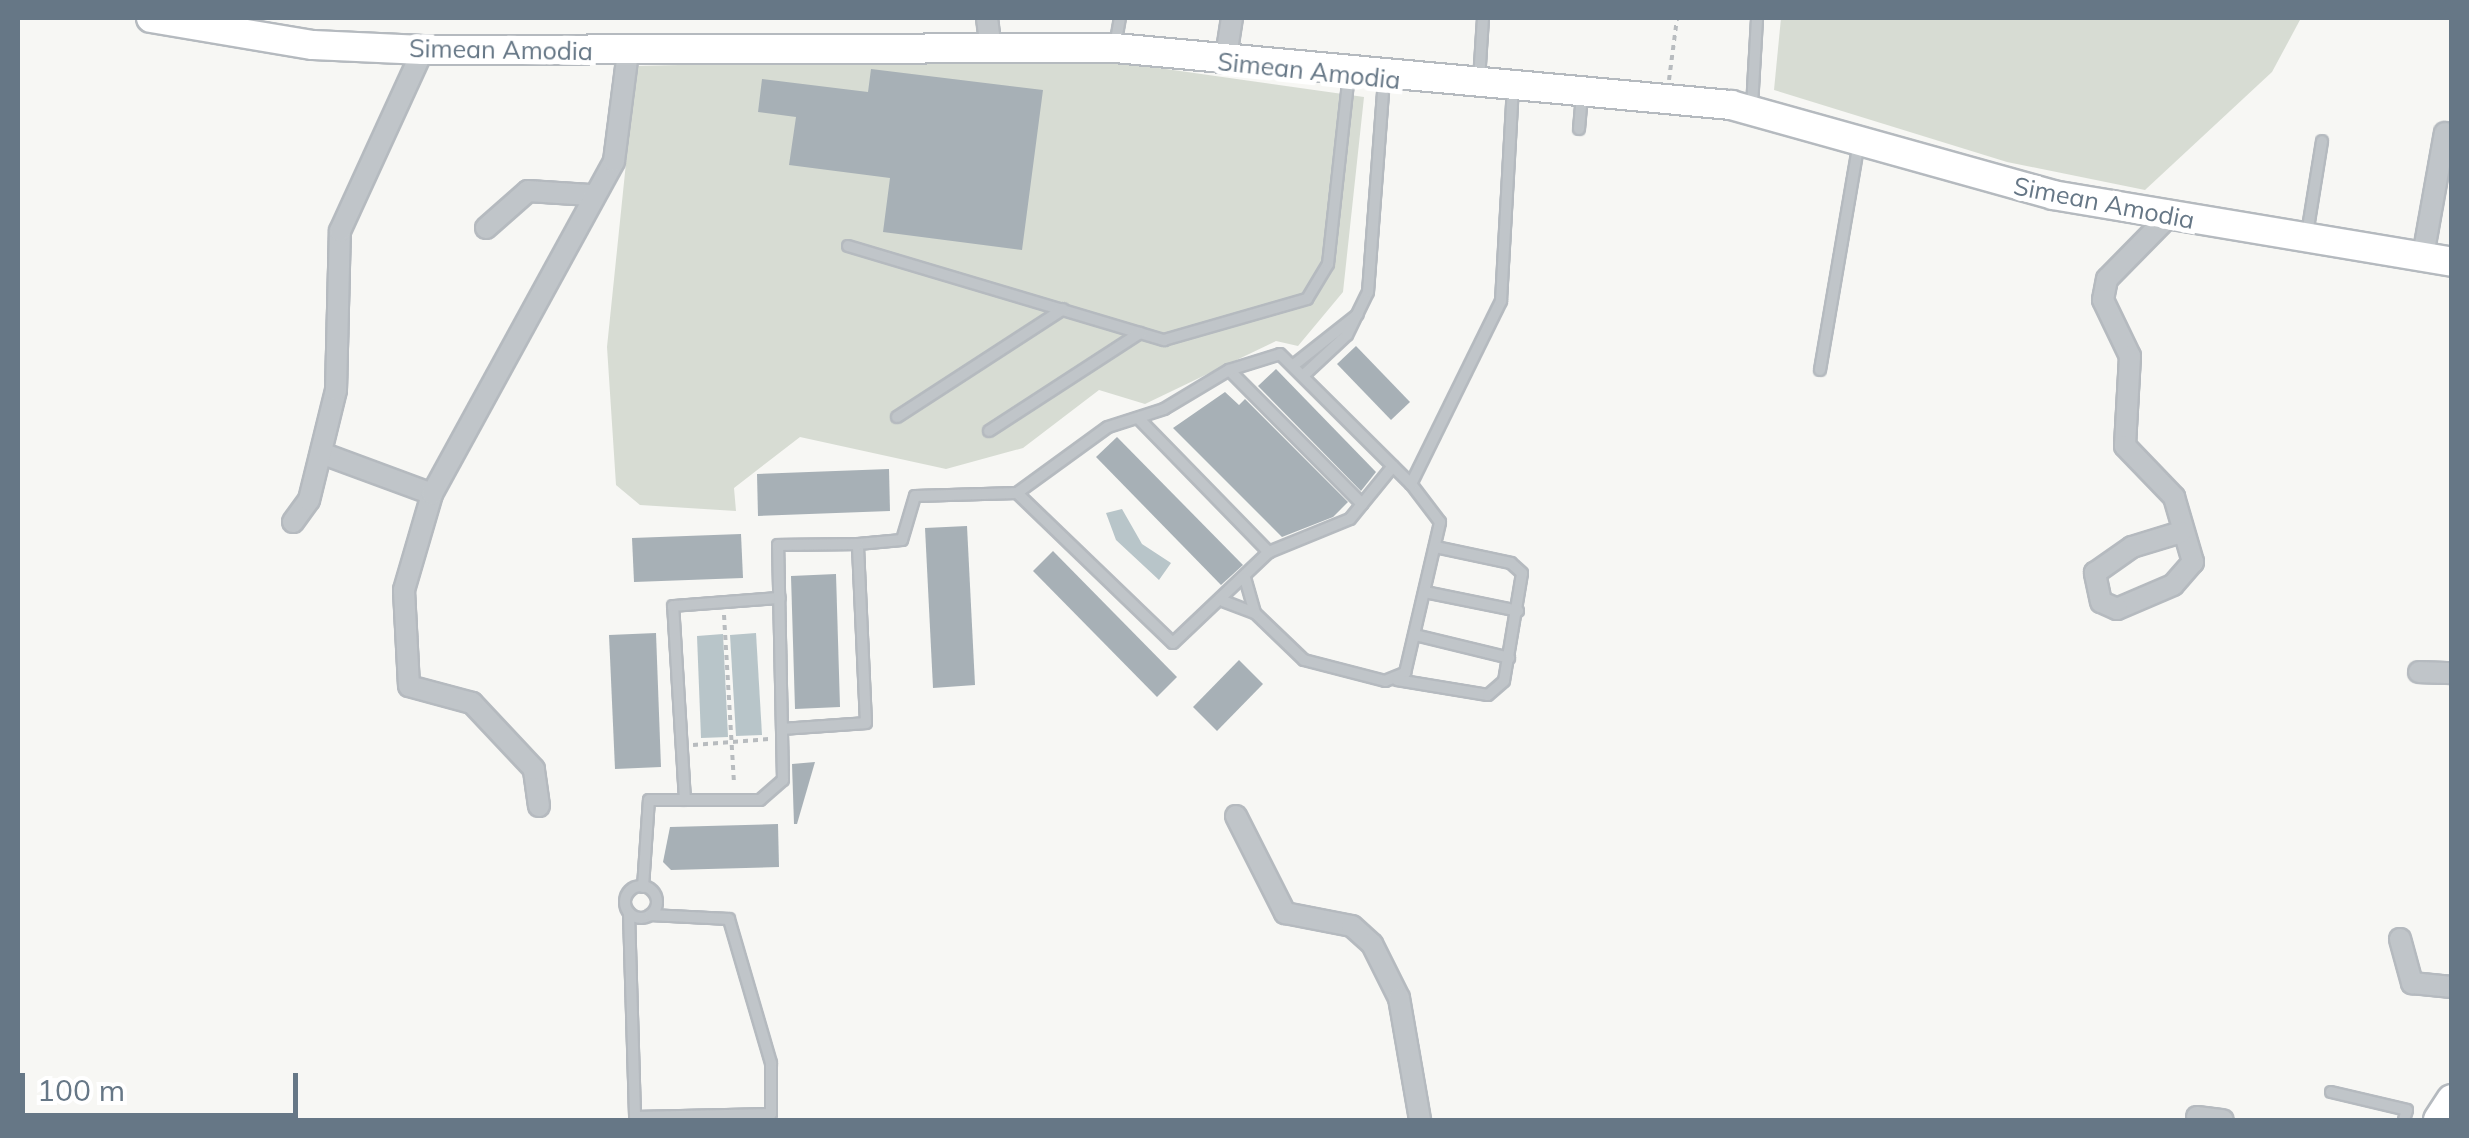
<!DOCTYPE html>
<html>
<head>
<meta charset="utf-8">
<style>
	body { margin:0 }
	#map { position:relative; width:2469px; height:1138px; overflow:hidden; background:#f7f7f4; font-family:Mulish,sans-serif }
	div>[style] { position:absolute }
	.green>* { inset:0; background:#d7dcd3 }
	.water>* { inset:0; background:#b8c5c9 }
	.building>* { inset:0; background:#a7b0b6 }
	.path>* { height:4px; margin-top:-2px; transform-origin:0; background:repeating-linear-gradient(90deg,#b8bcbf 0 5px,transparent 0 10px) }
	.roads { filter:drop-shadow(2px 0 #b5babf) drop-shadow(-2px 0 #b5babf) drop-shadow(0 2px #b5babf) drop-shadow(0 -2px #b5babf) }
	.lane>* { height:10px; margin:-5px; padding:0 5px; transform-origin:5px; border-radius:5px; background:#c0c5c9 }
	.lane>.ring { margin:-5px; padding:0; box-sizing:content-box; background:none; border:10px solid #c0c5c9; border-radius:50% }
	.street>* { height:20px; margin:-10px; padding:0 10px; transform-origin:10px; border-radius:10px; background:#c0c5c9 }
	.secondary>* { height:28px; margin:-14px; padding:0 14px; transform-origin:14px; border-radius:14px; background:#fff }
	.primary>* { height:30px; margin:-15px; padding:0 15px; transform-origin:15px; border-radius:15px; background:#fff }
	span { translate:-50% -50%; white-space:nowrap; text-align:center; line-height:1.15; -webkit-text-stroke:10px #fff; paint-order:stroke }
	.street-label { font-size:25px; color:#667786 }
	.frame { position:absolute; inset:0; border:20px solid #667786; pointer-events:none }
	.scale { position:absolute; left:20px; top:1073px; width:278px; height:45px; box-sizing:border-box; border:5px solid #667786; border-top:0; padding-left:12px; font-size:30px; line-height:35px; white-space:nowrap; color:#667786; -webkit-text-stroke:8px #fff; paint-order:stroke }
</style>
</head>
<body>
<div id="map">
	<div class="green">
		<i style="clip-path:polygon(1781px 18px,2301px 18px,2272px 72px,2145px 190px,2007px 162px,1774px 90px)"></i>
		<i style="clip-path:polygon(1074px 56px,1364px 97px,1343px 292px,1298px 346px,1276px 341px,1145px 404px,1099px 390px,1023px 448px,946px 469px,800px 437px,734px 488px,736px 511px,640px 505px,616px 485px,607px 347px,636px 66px)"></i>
	</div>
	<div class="water">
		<i style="clip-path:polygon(1122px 509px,1142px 544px,1171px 563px,1159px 580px,1116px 540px,1106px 513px)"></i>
		<i style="clip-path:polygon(756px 633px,762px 735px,736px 736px,730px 635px)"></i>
		<i style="clip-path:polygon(723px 634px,728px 737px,701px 738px,697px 636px)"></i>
	</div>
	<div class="building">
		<i style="clip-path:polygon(871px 69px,1043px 90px,1022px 250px,883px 232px,890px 178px,789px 165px,796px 117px,758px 112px,762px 79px,868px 92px)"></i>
		<i style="clip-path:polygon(1356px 346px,1410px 402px,1391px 420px,1337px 364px)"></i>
		<i style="clip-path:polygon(1276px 369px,1376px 472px,1361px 491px,1258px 386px)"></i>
		<i style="clip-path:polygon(1225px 392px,1239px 405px,1245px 399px,1348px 502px,1333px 517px,1282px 537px,1173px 428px)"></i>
		<i style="clip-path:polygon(1117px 437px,1243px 565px,1221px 585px,1096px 457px)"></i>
		<i style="clip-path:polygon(889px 469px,890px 511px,758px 516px,757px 474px)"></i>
		<i style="clip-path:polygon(967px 526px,975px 685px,933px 688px,925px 528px)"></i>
		<i style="clip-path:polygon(741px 534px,743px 578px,634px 582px,632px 538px)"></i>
		<i style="clip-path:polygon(1053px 551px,1177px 677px,1157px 697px,1033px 571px)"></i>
		<i style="clip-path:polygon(836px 574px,840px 707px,795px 709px,791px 576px)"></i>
		<i style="clip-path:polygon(656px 633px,661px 767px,615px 769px,609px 635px)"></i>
		<i style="clip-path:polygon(1239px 660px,1263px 684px,1217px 731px,1193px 707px)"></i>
		<i style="clip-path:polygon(815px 762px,797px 824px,794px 824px,792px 764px)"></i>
		<i style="clip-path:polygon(778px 824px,779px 867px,671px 870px,663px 862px,670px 827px)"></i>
	</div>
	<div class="path">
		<i style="left:1669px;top:80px;width:63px;rotate:-82.6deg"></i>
		<i style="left:724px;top:615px;width:170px;rotate:86.6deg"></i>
		<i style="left:693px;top:745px;width:76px;rotate:-4.5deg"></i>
	</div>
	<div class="roads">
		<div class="lane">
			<i style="left:1115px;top:46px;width:28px;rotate:-80deg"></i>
			<i style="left:1479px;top:80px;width:62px;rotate:-86.3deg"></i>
			<i style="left:1752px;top:106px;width:88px;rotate:-86.7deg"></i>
			<i style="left:1579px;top:129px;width:34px;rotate:-85deg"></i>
			<i style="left:2307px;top:234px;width:94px;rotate:-80.8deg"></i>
			<i style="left:848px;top:246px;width:330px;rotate:16.6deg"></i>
			<i style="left:1164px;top:340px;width:149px;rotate:-16deg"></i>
			<i style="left:1307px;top:299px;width:41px;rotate:-59deg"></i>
			<i style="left:1328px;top:264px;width:190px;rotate:-83.7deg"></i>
			<i style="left:1295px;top:364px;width:80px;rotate:-38.4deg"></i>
			<i style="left:1229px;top:370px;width:189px;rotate:45.2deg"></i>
			<i style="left:1820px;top:370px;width:231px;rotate:-80.3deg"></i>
			<i style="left:1305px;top:374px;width:57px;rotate:-42.9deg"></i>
			<i style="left:1347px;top:335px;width:48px;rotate:-64deg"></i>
			<i style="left:1368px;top:292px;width:214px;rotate:-85.7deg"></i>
			<i style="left:897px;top:417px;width:198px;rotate:-33deg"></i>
			<i style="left:1140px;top:420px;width:185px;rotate:45.7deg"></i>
			<i style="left:1269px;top:552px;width:87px;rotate:-22.2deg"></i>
			<i style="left:1350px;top:519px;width:68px;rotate:-50.9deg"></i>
			<i style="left:989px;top:431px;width:180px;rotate:-33deg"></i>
			<i style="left:1017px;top:493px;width:216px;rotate:43.9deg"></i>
			<i style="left:1173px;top:643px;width:132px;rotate:-43.5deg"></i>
			<i style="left:1245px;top:578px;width:36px;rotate:74deg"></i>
			<i style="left:1255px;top:613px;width:68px;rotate:43.8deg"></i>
			<i style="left:1304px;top:660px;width:84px;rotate:14.5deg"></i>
			<i style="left:1385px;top:681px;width:22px;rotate:-22deg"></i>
			<i style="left:1405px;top:673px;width:155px;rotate:-76.9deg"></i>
			<i style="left:1440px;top:522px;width:48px;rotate:-127.3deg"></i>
			<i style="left:1411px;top:484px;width:204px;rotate:-63.8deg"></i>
			<i style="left:1501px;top:301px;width:212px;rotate:-86.8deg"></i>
			<i style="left:1425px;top:592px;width:95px;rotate:11.5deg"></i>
			<i style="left:1223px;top:601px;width:34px;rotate:21deg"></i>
			<i style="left:1415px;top:635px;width:97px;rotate:13.7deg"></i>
			<i style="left:1397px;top:680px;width:92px;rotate:9.4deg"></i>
			<i style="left:1488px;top:695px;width:21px;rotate:-41deg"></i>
			<i style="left:1504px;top:681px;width:109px;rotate:-80.5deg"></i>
			<i style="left:1522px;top:573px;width:15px;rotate:-138deg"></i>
			<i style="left:1511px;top:563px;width:77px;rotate:-168deg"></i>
			<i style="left:783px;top:729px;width:83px;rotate:-4.1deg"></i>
			<i style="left:866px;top:723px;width:179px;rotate:-92.6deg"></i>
			<i style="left:858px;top:544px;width:44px;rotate:-5.2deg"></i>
			<i style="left:902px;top:540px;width:46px;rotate:-73.5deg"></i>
			<i style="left:915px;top:496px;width:102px;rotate:-1.7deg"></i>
			<i style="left:1017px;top:493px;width:112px;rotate:-36deg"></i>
			<i style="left:1108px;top:427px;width:59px;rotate:-17.8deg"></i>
			<i style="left:1164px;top:409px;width:76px;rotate:-31deg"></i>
			<i style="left:1229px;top:370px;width:53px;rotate:-17.4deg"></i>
			<i style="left:1280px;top:354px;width:185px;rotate:44.8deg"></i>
			<i style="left:685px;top:800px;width:194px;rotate:-93.5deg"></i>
			<i style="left:673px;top:606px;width:107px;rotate:-4.3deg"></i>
			<i class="ring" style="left:625px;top:886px;width:22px;height:22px"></i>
			<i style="left:643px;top:887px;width:87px;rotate:-86.1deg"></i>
			<i style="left:649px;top:800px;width:111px"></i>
			<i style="left:760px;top:800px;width:30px;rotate:-41deg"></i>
			<i style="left:783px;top:780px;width:235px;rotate:-91.2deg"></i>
			<i style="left:778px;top:545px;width:80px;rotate:-0.7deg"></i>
			<i style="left:629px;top:913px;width:204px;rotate:88.3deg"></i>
			<i style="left:635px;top:1117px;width:136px;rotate:-1.3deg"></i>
			<i style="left:771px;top:1114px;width:51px;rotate:-90deg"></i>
			<i style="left:771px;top:1063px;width:150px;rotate:-106.3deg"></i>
			<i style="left:729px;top:919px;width:79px;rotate:-177.1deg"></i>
			<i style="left:2331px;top:1092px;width:78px;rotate:13.3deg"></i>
			<i style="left:2407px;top:1110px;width:10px;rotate:107deg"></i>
		</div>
		<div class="street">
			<i style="left:987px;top:18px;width:26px;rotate:83deg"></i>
			<i style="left:1225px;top:63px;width:46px;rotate:-81.2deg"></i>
			<i style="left:2169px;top:216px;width:88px;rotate:134.5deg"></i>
			<i style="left:2107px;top:279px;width:21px;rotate:101deg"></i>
			<i style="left:2103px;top:300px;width:62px;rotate:64.3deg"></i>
			<i style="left:2130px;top:356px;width:90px;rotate:93.2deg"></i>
			<i style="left:2125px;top:446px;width:71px;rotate:46.1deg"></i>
			<i style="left:2174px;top:497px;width:68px;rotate:73.7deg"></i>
			<i style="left:2193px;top:562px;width:30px;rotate:131deg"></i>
			<i style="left:2173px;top:585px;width:61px;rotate:156.8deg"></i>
			<i style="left:2117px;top:609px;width:17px;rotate:-156deg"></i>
			<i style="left:2101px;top:602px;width:30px;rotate:-102deg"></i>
			<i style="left:2095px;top:573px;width:45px;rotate:-35.1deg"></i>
			<i style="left:2132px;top:547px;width:51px;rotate:-17deg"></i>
			<i style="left:486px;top:228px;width:56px;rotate:-41.4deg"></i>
			<i style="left:528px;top:191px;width:62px;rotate:3.7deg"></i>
			<i style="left:2423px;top:256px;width:125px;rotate:-79.9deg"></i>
			<i style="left:321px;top:453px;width:118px;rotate:20.3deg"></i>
			<i style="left:293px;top:522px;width:27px;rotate:-54deg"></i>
			<i style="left:309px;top:500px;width:113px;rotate:-76.2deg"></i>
			<i style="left:336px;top:390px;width:159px;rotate:-88.6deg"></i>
			<i style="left:340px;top:231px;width:199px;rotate:-65.4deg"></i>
			<i style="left:2419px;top:672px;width:33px;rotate:2deg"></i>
			<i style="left:539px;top:806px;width:37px;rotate:-98deg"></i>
			<i style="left:534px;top:769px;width:91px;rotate:-133.2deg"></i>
			<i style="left:472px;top:703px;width:65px;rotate:-164.9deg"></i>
			<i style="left:409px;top:686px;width:96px;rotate:-93deg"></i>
			<i style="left:404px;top:590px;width:100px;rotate:-73.7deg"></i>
			<i style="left:432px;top:494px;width:379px;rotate:-61.3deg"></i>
			<i style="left:614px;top:161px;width:110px;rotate:-82.7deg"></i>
			<i style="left:1236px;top:816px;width:109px;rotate:63.2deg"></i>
			<i style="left:1285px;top:913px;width:68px;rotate:11deg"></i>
			<i style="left:1352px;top:926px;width:27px;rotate:42deg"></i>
			<i style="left:1372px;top:944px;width:60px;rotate:63.4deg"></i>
			<i style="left:1399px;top:998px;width:124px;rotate:80.2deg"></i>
			<i style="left:2400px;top:939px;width:46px;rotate:74.7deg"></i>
			<i style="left:2412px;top:983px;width:40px;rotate:5.7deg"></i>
			<i style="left:2197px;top:1117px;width:26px;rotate:7deg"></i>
		</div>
		<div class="secondary">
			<i style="left:151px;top:18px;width:164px;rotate:9.5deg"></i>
			<i style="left:313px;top:45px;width:110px;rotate:2.6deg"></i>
			<i style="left:423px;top:50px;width:692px;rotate:-0.17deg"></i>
			<i style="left:1115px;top:48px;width:619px;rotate:5.29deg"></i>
			<i style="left:1731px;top:105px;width:334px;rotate:15.6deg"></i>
			<i style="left:2053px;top:195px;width:405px;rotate:9.5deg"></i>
		</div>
		<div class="primary">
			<i style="left:2439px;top:1120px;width:24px;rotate:-57deg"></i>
		</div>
	</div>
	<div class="street-label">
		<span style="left:501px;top:50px;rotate:1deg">Simean Amodia</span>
		<span style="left:1309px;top:71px;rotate:6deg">Simean Amodia</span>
		<span style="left:2104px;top:203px;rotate:11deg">Simean Amodia</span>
	</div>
	<div class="frame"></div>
	<div class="scale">100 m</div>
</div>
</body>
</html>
